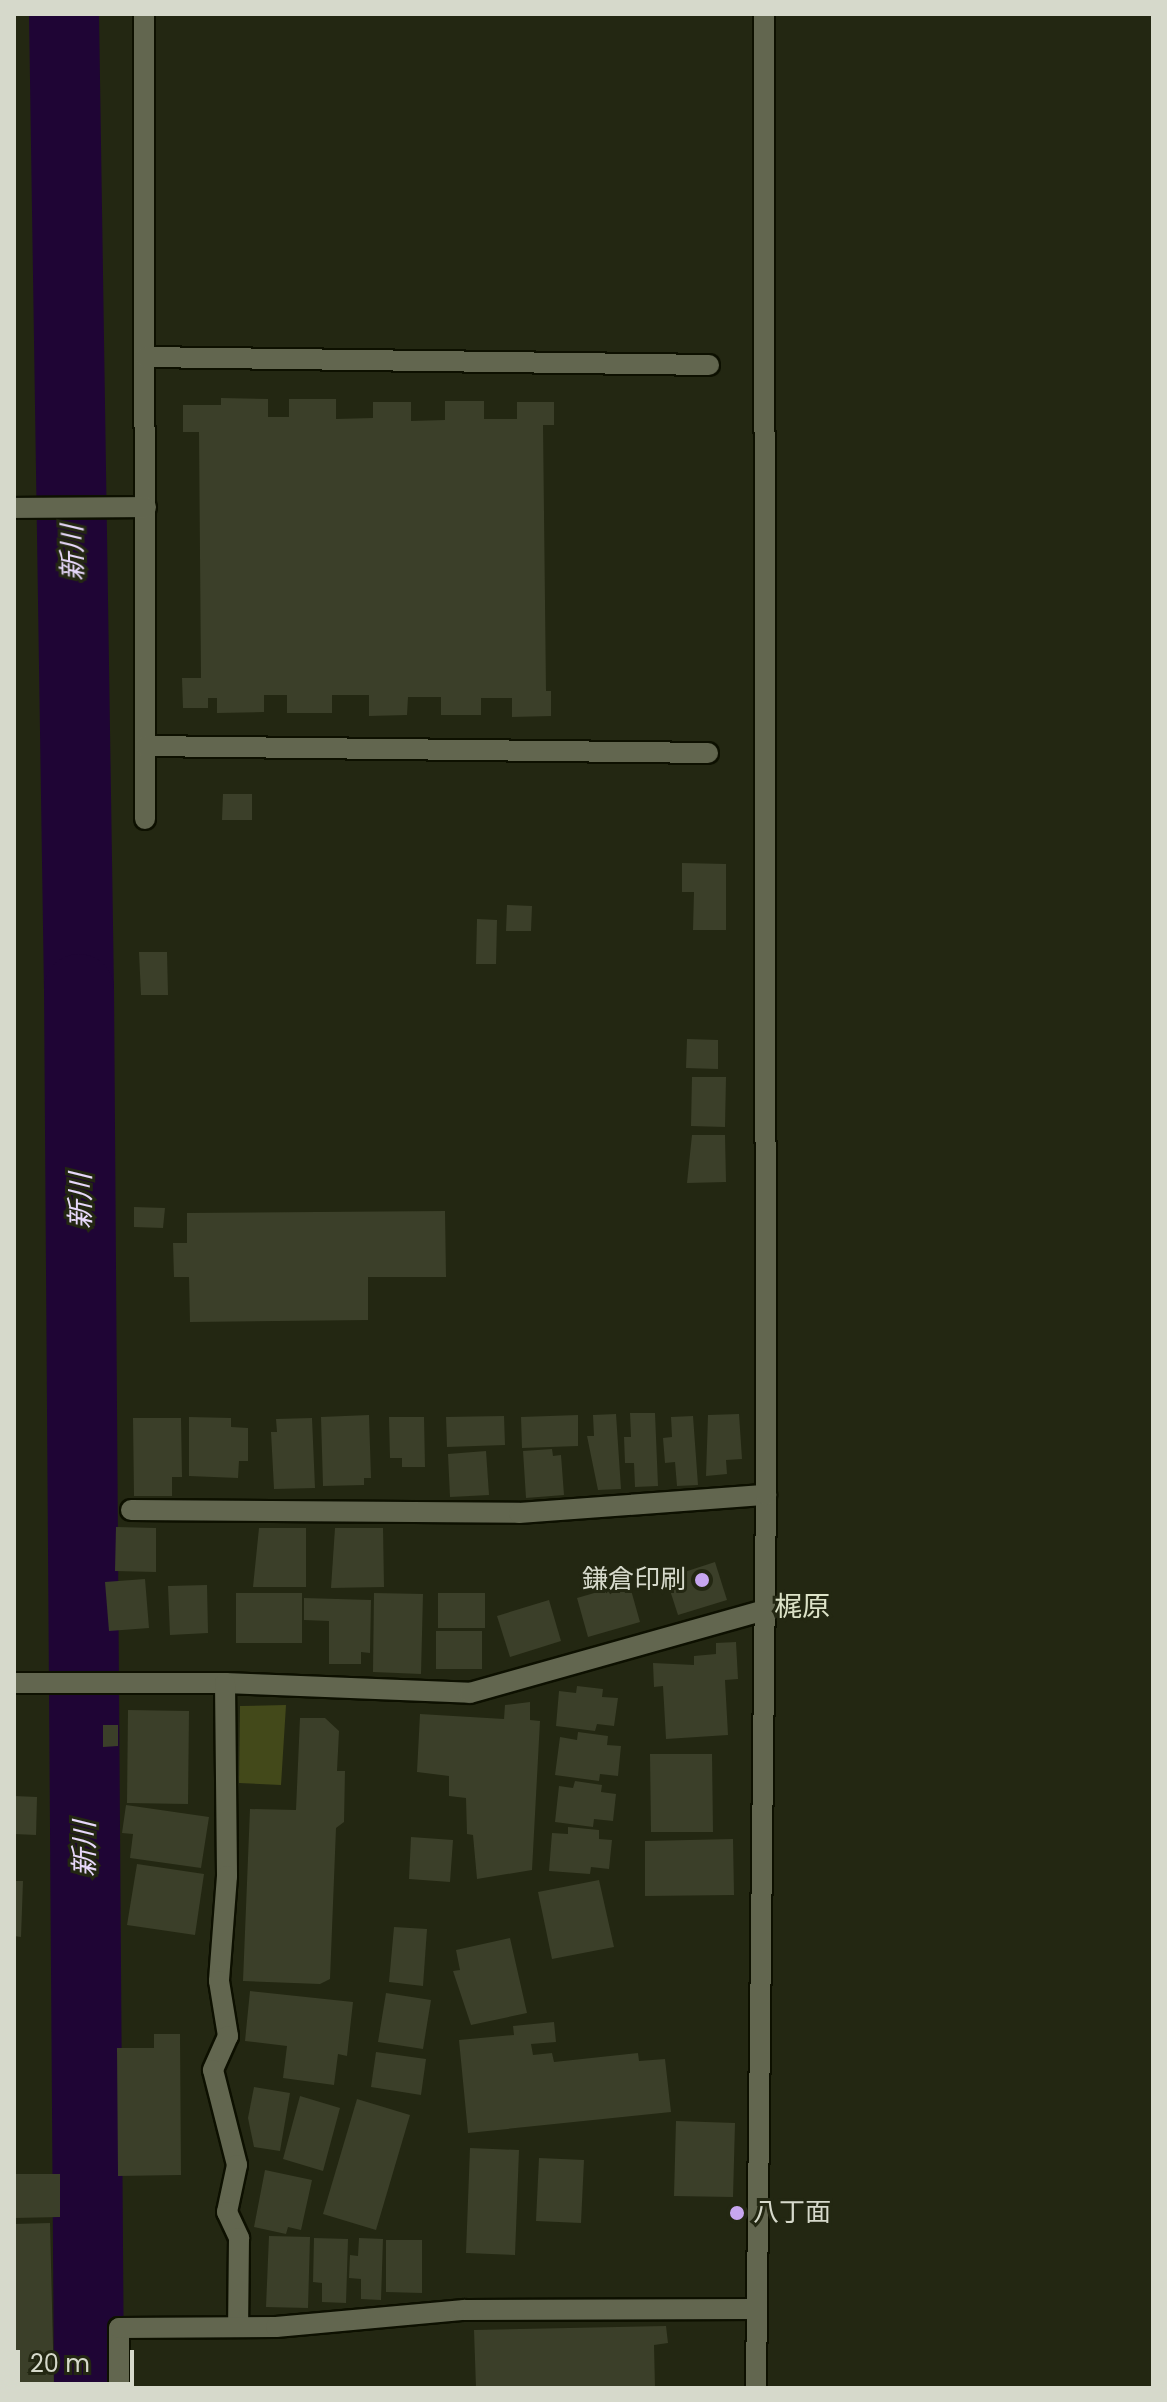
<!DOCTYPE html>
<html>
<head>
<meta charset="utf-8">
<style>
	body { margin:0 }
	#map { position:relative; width:1167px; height:2402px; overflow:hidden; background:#232712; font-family:Poppins,"Noto Sans JP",sans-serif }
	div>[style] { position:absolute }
	.green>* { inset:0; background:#43491a }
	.river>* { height:70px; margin:-35px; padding:0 35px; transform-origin:35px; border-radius:35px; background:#1f0535 }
	.building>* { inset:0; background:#3b3f29 }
	.roads { filter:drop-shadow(2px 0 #0d1000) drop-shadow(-2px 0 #0d1000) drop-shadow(0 2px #0d1000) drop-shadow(0 -2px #0d1000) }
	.minor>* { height:20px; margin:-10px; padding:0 10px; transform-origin:10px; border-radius:10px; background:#62664f }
	.dots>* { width:22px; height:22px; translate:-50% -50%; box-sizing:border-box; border:4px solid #232712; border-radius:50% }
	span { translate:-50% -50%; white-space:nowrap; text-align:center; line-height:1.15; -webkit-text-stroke:6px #232712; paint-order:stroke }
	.poi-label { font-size:26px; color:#d6d9cb }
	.right { translate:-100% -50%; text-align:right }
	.left { translate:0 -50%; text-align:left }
	.water-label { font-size:28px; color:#e7d8fa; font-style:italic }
	.neighbourhood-label { font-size:28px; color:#dce2c7 }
	.frame { position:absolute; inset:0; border:16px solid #d6d9cb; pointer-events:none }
	.scale { position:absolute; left:16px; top:2350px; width:118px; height:36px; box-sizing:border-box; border:4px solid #d6d9cb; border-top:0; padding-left:10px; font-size:24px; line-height:28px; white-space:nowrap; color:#d6d9cb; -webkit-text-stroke:6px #232712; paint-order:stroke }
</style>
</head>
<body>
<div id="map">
	<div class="green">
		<i style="clip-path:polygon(286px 1705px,281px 1785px,239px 1783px,240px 1706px)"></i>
	</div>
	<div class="river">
		<i style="left:64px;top:14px;width:975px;rotate:89.12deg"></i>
		<i style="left:79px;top:989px;width:1399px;rotate:89.59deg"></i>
	</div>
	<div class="building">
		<i style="clip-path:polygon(221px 398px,268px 399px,268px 417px,289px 417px,289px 399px,336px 399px,336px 419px,373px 418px,373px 402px,411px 402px,411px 421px,445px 420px,445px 401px,484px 401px,484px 419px,517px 419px,517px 402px,554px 402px,554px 425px,543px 425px,546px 691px,551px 691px,551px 716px,512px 717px,512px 698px,481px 698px,481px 715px,441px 715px,441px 697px,408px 697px,407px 715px,369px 716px,369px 695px,332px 695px,332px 713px,287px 713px,287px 695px,264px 695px,264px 712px,217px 713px,217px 698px,208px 698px,208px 708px,183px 708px,182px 678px,201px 678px,199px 432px,183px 432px,183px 405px,221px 405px)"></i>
		<i style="clip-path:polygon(223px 794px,252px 794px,252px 820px,222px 820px)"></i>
		<i style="clip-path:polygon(682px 863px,726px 864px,726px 930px,693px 930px,694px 892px,682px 892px)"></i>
		<i style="clip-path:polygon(507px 905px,532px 906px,531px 931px,506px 931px)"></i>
		<i style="clip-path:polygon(477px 919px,497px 920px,496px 964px,476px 964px)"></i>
		<i style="clip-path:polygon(139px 952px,167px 952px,168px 995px,141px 995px)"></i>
		<i style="clip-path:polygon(687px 1039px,718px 1040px,718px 1069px,686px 1068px)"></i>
		<i style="clip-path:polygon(692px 1077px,726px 1077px,725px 1127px,691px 1126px)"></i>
		<i style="clip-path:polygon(692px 1135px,725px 1135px,726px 1182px,687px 1183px)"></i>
		<i style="clip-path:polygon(134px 1207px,165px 1208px,163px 1228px,134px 1227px)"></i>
		<i style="clip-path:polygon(445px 1211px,446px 1277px,368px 1277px,368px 1320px,190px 1322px,189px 1277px,174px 1277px,173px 1243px,187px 1243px,187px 1213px)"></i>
		<i style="clip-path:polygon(630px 1413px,655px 1413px,658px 1486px,635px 1487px,634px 1463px,625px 1463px,624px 1437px,631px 1437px)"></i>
		<i style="clip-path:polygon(616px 1414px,621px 1489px,598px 1490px,587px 1436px,594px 1436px,593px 1415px)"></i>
		<i style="clip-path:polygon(739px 1414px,742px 1459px,726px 1460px,727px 1474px,706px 1476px,708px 1415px)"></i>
		<i style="clip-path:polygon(369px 1415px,371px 1478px,364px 1478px,364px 1485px,323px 1486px,321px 1417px)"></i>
		<i style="clip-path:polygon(578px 1415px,578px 1446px,522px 1448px,521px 1417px)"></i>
		<i style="clip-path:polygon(504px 1416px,505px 1445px,447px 1447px,446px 1417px)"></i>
		<i style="clip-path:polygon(693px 1416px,698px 1485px,677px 1486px,675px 1462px,665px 1463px,663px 1438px,672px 1437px,671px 1417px)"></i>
		<i style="clip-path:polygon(189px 1417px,231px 1418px,231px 1427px,248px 1428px,248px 1461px,239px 1461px,238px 1478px,189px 1476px)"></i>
		<i style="clip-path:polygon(389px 1417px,424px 1417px,425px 1467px,402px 1467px,402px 1458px,390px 1458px)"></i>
		<i style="clip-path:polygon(133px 1418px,181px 1418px,182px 1477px,172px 1477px,172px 1496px,134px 1496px)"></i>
		<i style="clip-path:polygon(312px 1418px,315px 1488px,274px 1489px,271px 1432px,277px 1432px,276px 1419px)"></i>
		<i style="clip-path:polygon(552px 1449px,553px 1456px,561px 1455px,564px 1495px,526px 1498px,523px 1451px)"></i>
		<i style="clip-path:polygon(486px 1451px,489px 1495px,450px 1497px,448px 1454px)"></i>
		<i style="clip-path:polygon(116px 1527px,156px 1528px,156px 1572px,115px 1571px)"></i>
		<i style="clip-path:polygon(259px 1528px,306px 1528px,306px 1587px,253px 1587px)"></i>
		<i style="clip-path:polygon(335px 1528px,383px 1528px,384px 1587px,331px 1588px)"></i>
		<i style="clip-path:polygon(715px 1562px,727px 1600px,678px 1615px,666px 1578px)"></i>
		<i style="clip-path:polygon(145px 1579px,149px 1628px,109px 1631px,105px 1582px)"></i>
		<i style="clip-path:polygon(629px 1583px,640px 1622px,588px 1637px,577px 1598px)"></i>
		<i style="clip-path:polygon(207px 1585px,208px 1633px,170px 1635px,168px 1586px)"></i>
		<i style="clip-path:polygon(236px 1593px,302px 1593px,302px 1643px,236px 1643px)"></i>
		<i style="clip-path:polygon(374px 1593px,423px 1594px,421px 1674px,373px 1672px)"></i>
		<i style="clip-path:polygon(438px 1593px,485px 1593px,485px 1628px,438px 1628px)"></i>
		<i style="clip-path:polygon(304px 1598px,371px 1600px,370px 1653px,361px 1652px,361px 1664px,329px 1664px,329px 1621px,304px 1620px)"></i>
		<i style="clip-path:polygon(549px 1600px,561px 1641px,510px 1657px,497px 1616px)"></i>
		<i style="clip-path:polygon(436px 1631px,482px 1631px,482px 1669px,436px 1669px)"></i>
		<i style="clip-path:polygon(736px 1642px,738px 1679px,725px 1680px,728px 1735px,666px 1739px,663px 1686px,654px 1687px,653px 1663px,694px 1665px,694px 1656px,716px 1654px,716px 1643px)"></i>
		<i style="clip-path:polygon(577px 1686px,603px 1689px,602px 1697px,618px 1698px,614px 1726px,597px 1724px,595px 1731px,556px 1726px,559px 1691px,576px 1693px)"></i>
		<i style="clip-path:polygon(530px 1702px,530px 1720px,540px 1721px,532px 1870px,477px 1879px,473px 1835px,467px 1834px,466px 1798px,449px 1796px,449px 1776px,417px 1772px,420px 1714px,504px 1719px,505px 1705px)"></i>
		<i style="clip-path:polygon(128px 1710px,189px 1711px,188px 1804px,127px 1803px)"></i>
		<i style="clip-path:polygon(300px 1718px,325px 1718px,339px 1731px,337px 1771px,345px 1771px,344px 1822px,336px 1828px,330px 1979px,320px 1984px,243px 1981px,250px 1809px,296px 1810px)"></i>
		<i style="clip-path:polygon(103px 1725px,118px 1725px,118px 1746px,103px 1747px)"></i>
		<i style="clip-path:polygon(578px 1732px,608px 1736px,607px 1745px,621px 1746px,618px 1776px,600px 1774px,599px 1781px,555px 1775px,560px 1737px,577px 1740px)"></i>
		<i style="clip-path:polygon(650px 1754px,712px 1754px,713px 1832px,651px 1832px)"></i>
		<i style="clip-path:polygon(575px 1781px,602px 1785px,601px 1792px,616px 1794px,613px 1821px,594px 1819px,593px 1827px,555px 1822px,559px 1786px,573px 1788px)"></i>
		<i style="clip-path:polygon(14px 1796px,37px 1797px,36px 1835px,14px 1834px)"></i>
		<i style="clip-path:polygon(126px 1805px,209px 1817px,201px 1868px,130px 1858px,133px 1834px,122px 1833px)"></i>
		<i style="clip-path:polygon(568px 1827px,599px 1830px,599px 1839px,612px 1840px,609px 1869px,591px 1867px,590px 1874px,549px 1871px,552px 1833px,568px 1834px)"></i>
		<i style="clip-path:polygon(411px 1837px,453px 1840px,450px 1882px,409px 1879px)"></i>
		<i style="clip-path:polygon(733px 1839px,734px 1895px,645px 1896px,645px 1841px)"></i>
		<i style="clip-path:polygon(137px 1864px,204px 1874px,195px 1935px,127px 1925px)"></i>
		<i style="clip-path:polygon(599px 1880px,614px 1947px,552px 1959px,538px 1892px)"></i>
		<i style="clip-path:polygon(14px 1881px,23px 1881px,21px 1937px,14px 1936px)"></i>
		<i style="clip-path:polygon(394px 1927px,427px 1929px,423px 1986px,389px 1982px)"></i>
		<i style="clip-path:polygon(510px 1938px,527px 2013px,471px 2025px,453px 1971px,460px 1970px,456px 1950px)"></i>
		<i style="clip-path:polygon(250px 1991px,353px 2002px,347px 2056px,338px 2054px,334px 2085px,283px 2078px,287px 2046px,245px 2041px)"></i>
		<i style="clip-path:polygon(386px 1993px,431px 2000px,423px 2049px,378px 2042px)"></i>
		<i style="clip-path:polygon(554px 2022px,556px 2042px,531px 2044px,533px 2055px,552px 2053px,554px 2062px,638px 2053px,639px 2061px,665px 2059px,671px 2112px,468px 2133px,459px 2040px,514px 2035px,513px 2026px)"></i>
		<i style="clip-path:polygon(154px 2034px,180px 2034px,181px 2175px,118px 2176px,117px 2048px,154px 2048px)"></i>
		<i style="clip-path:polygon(376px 2052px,426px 2059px,421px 2095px,371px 2087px)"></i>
		<i style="clip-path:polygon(254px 2087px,290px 2093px,280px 2151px,254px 2147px,248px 2118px)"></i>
		<i style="clip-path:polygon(300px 2096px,340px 2108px,323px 2171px,283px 2159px)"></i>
		<i style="clip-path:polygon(357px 2099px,410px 2115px,376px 2230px,323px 2214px)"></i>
		<i style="clip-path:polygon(676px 2121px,735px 2123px,733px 2197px,674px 2196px)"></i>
		<i style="clip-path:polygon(470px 2148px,519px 2150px,515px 2255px,466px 2253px)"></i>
		<i style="clip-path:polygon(539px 2158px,584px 2160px,581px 2223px,536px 2221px)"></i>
		<i style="clip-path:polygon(265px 2170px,312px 2180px,301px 2230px,288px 2227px,286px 2234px,254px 2227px)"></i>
		<i style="clip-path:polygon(14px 2174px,60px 2174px,60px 2217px,14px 2218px)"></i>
		<i style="clip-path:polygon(50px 2223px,54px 2388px,14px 2388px,14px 2224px)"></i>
		<i style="clip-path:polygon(269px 2236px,310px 2237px,308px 2308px,266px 2307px)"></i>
		<i style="clip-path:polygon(314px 2238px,348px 2239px,346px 2303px,322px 2302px,322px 2283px,313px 2282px)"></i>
		<i style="clip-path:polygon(359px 2238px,383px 2239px,381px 2300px,361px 2299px,361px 2279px,349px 2278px,350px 2255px,358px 2256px)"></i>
		<i style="clip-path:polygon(386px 2240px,422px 2240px,422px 2293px,386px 2292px)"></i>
		<i style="clip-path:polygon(666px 2326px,668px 2343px,654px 2345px,655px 2388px,476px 2388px,474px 2330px)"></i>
	</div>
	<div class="roads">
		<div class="minor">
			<i style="left:144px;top:14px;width:805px;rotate:89.93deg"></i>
			<i style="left:145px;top:357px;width:564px;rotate:0.81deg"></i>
			<i style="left:14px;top:508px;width:132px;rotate:-0.4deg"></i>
			<i style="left:145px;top:746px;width:563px;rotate:0.71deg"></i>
			<i style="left:131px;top:1510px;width:388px;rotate:0.4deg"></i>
			<i style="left:519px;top:1513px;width:248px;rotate:-4.2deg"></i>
			<i style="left:14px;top:1683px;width:211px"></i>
			<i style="left:225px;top:1683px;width:245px;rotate:2.3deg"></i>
			<i style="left:470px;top:1693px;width:306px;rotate:-15.7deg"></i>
			<i style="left:225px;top:1683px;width:193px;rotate:89.4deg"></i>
			<i style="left:227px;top:1876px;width:105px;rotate:94.4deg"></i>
			<i style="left:219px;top:1981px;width:56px;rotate:80.7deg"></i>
			<i style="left:228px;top:2036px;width:37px;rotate:114deg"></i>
			<i style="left:213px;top:2070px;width:98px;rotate:75.8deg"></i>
			<i style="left:237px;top:2165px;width:48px;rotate:102deg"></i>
			<i style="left:227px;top:2212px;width:29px;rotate:65deg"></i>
			<i style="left:239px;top:2238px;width:89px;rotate:90.6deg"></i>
			<i style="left:119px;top:2388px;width:60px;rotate:-90deg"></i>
			<i style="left:119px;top:2328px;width:157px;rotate:-0.4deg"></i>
			<i style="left:276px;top:2327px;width:189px;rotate:-5.2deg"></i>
			<i style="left:464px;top:2310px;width:291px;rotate:-0.2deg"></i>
			<i style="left:756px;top:2388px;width:893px;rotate:-89.36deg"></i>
			<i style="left:766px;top:1495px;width:1481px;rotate:-90.08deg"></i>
		</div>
	</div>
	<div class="dots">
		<i style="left:702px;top:1580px;background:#c7a6ef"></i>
		<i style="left:737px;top:2213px;background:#c7a6ef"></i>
	</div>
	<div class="poi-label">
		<span class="right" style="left:686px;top:1580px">鎌倉印刷</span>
		<span class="left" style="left:753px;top:2213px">八丁面</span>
	</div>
	<div class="water-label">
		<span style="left:73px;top:553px;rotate:-91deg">新川</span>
		<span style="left:81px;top:1201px;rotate:-90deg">新川</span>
		<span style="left:85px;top:1849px;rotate:-90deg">新川</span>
	</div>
	<div class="neighbourhood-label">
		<span style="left:802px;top:1607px">梶原</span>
	</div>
	<div class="frame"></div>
	<div class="scale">20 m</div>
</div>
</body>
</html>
